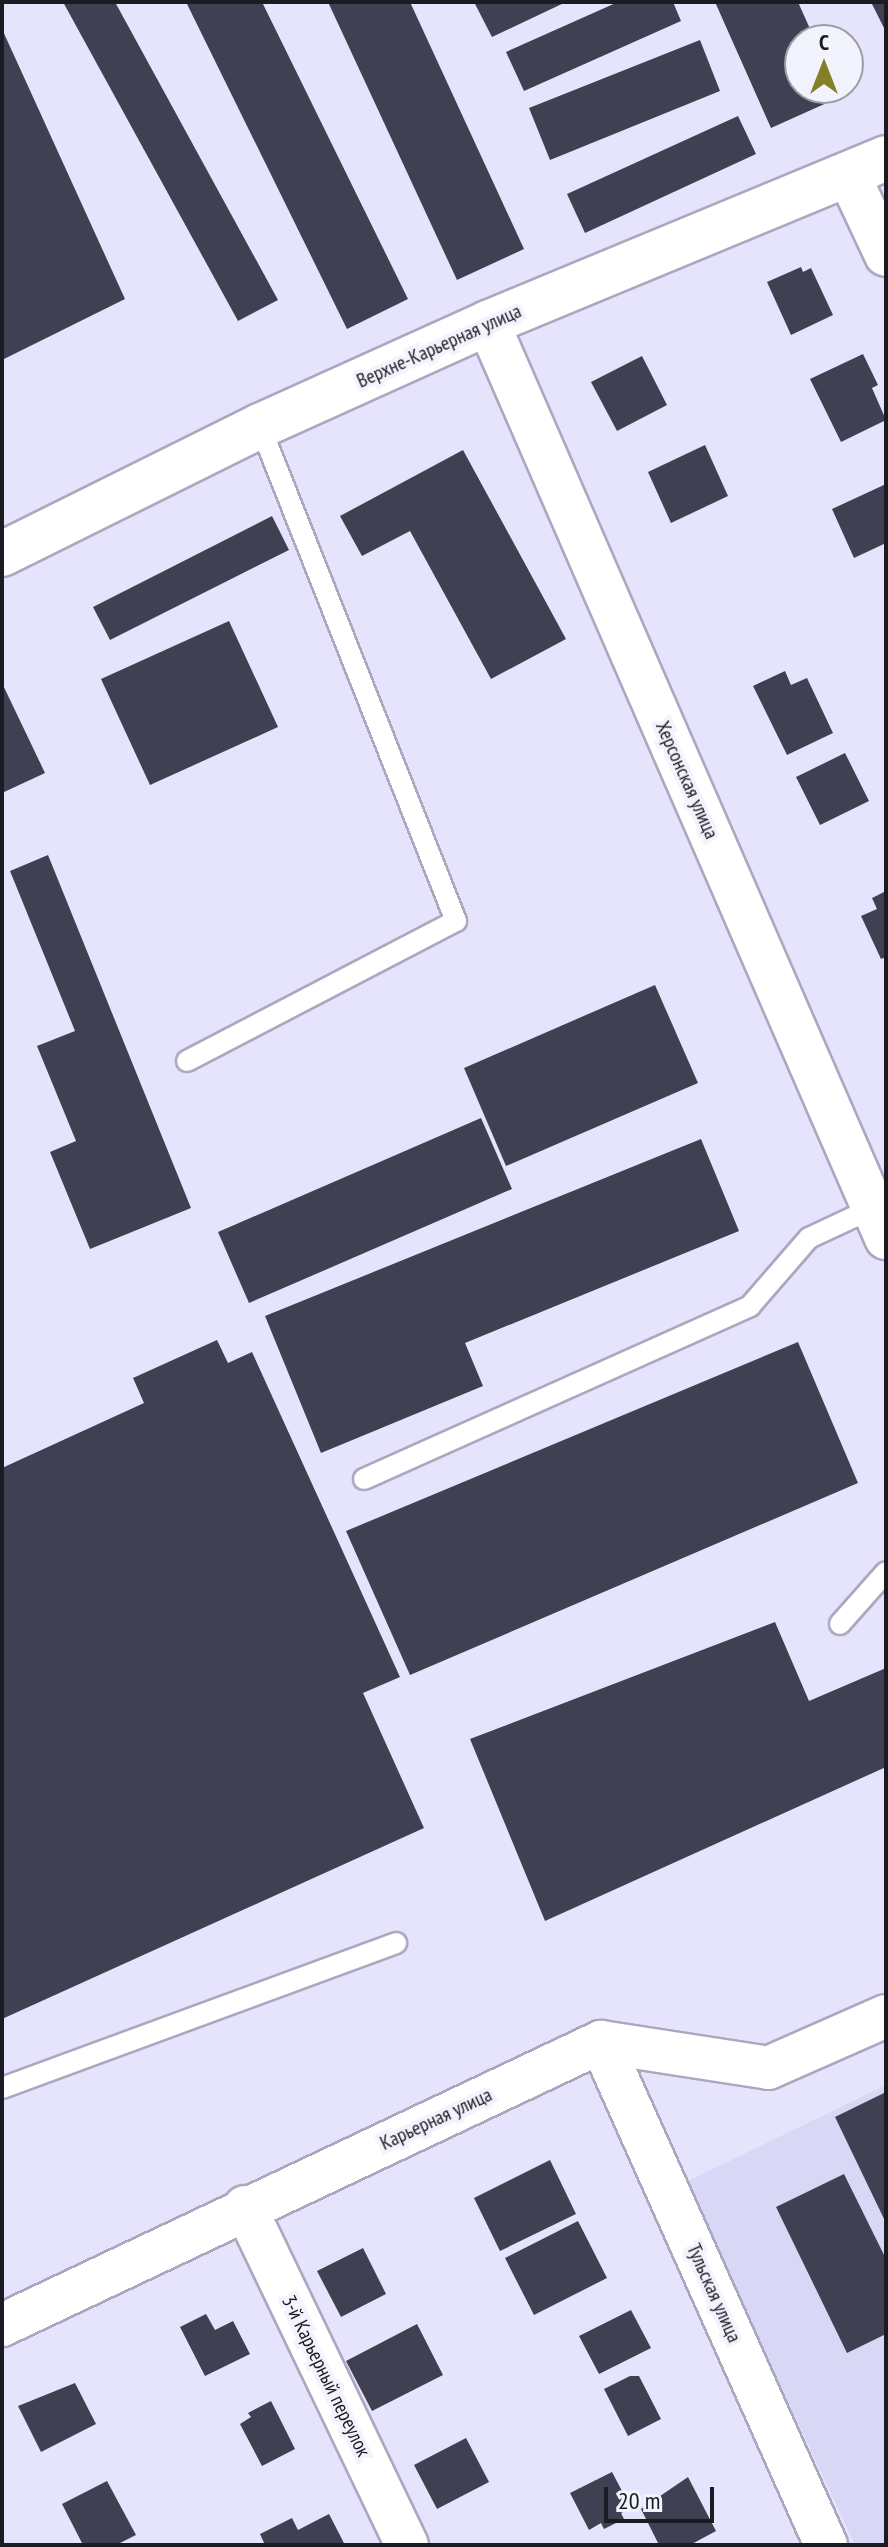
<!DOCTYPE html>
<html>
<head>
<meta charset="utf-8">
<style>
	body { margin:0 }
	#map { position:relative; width:888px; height:2547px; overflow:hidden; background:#e5e4fc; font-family:"PT Sans Narrow",sans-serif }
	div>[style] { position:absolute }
	.built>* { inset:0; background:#d8d7f6 }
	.building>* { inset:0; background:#414053 }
	.roads { filter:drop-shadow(2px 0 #a9a8bf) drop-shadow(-2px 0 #a9a8bf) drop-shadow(0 2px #a9a8bf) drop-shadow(0 -2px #a9a8bf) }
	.lane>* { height:20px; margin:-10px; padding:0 10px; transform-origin:10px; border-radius:10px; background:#fff }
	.street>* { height:42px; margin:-21px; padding:0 21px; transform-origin:21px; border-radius:21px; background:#fff }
	.secondary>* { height:44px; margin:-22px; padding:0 22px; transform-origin:22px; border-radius:22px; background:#fff }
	span { translate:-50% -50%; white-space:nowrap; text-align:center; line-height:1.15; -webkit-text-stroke:8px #f3f3fd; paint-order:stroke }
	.street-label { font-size:20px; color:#1b1b23 }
	.frame { position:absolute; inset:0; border:4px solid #1b1b23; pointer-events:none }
	.north { position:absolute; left:784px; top:24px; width:80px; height:80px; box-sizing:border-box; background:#f3f3fd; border:2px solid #9d9da6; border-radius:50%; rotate:0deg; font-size:22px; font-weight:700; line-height:32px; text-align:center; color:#1b1b23 }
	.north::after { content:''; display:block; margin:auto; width:28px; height:36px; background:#838028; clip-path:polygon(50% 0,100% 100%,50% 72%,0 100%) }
	.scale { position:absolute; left:604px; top:2487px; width:110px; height:36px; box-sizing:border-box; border:4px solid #1b1b23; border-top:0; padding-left:10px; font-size:24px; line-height:28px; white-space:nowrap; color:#1b1b23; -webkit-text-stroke:6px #f3f3fd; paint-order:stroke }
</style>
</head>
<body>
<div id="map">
	<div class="built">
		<i style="clip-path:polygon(886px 2085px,886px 2545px,855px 2545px,686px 2182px)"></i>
	</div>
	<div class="building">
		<i style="clip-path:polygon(63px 2px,115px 2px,278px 300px,238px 321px)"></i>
		<i style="clip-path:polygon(186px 2px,262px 2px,408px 299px,347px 329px)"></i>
		<i style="clip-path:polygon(328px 2px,410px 2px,524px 249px,457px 280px)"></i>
		<i style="clip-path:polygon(474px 2px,566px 2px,492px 37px)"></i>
		<i style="clip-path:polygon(618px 2px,673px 2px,681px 21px,524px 91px,506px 52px)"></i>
		<i style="clip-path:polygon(715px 2px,798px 2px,815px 40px,800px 40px,800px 88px,836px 88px,840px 97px,771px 128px)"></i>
		<i style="clip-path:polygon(871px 2px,886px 2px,886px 32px)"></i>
		<i style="clip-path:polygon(2px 29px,125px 299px,2px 360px)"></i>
		<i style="clip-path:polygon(700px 40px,720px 91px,550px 160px,529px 108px)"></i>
		<i style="clip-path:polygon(738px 116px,756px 154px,585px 233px,567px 194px)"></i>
		<i style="clip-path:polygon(801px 267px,803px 272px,811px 268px,833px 315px,791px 335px,767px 282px)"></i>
		<i style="clip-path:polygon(863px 354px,878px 385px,872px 388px,886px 420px,841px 442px,810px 379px)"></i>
		<i style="clip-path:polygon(642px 356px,667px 405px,617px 431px,591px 382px)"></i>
		<i style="clip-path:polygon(705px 445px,728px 496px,671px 523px,648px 472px)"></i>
		<i style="clip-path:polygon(463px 450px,566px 639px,491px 679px,410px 531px,362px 556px,340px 516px)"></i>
		<i style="clip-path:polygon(886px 484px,886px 543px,854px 558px,832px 509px)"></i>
		<i style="clip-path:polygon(272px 516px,289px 550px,110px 640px,93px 607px)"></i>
		<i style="clip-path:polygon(229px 621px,278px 727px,150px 785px,101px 679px)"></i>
		<i style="clip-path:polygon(785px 671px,791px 685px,807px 678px,833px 733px,787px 755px,753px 686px)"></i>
		<i style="clip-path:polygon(2px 683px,45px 773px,2px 793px)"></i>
		<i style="clip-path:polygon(845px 753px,869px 801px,820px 825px,796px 777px)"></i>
		<i style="clip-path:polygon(48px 855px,191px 1208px,90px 1249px,50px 1152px,76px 1141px,37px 1046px,75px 1031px,10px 871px)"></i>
		<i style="clip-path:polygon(886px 891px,886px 957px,881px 959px,861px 916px,877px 909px,872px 898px)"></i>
		<i style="clip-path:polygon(655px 985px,698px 1083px,506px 1166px,464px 1068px)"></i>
		<i style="clip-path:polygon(481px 1118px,512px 1189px,249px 1303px,218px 1232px)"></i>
		<i style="clip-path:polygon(701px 1139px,739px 1231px,465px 1343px,483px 1386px,321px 1453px,265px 1316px)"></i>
		<i style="clip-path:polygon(217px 1340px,228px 1363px,252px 1352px,400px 1677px,363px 1693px,424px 1828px,2px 2019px,2px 1468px,144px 1403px,133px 1378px)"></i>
		<i style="clip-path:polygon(798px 1342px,858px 1483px,410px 1675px,346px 1531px)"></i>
		<i style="clip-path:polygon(775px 1622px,809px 1701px,886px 1668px,886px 1767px,545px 1921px,470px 1739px)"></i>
		<i style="clip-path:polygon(886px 2092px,886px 2223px,835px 2117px)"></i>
		<i style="clip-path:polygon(550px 2160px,576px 2214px,500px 2251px,474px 2198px)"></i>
		<i style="clip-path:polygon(844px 2174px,886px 2259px,886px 2334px,847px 2353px,776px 2207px)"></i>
		<i style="clip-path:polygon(578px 2221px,607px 2278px,534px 2315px,505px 2258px)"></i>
		<i style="clip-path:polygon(363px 2248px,386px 2294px,341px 2317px,317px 2271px)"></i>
		<i style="clip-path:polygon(631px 2310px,651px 2348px,599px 2374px,579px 2336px)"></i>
		<i style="clip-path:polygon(206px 2314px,215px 2330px,233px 2321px,250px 2354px,205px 2376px,180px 2327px)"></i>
		<i style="clip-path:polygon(417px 2324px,443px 2375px,372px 2411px,346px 2361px)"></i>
		<i style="clip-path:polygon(630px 2376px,639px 2376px,661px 2419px,628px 2436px,604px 2389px)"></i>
		<i style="clip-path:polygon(75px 2383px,96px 2424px,41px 2452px,18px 2406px)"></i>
		<i style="clip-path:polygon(271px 2401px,295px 2449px,262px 2466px,240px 2424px,251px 2417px,248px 2413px)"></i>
		<i style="clip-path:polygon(466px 2438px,489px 2482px,437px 2509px,414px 2465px)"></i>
		<i style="clip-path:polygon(612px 2472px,631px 2508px,621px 2513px,624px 2519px,604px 2529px,601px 2523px,589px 2530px,570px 2493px)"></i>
		<i style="clip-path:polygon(688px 2477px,716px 2531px,690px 2545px,659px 2545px,641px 2509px)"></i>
		<i style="clip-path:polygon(107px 2481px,136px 2535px,116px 2545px,83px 2545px,62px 2504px)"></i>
		<i style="clip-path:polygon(329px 2514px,345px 2545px,265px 2545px,260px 2534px,292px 2518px,298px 2530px)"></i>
	</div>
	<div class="roads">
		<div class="lane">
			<i style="left:187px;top:1061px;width:303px;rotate:-27.5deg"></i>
			<i style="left:456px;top:921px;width:532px;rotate:-111.6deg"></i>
			<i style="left:364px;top:1479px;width:423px;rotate:-24.1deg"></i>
			<i style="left:750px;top:1306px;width:90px;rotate:-49.1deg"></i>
			<i style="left:809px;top:1238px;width:71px;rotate:-25.1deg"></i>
			<i style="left:840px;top:1624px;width:69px;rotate:-48.5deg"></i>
			<i style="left:2px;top:2088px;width:420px;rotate:-20.2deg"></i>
		</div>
		<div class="street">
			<i style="left:849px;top:176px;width:87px;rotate:64.9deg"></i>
			<i style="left:488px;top:323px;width:998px;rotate:66.49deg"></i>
			<i style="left:601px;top:2042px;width:551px;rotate:65.9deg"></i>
			<i style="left:245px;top:2207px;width:375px;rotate:64.4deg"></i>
			<i style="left:2px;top:2325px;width:662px;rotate:-25.29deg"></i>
			<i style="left:601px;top:2042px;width:169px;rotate:8.8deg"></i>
			<i style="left:768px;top:2068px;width:129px;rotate:-23.8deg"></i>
		</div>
		<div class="secondary">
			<i style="left:2px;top:554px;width:288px;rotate:-26.4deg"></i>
			<i style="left:260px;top:426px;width:250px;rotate:-24.3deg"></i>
			<i style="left:488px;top:323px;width:431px;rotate:-22.5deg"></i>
		</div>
	</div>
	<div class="street-label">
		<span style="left:439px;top:346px;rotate:-24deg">Верхне-Карьерная улица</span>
		<span style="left:687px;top:780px;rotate:66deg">Херсонская улица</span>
		<span style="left:436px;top:2119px;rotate:-25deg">Карьерная улица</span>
		<span style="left:714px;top:2293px;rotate:66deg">Тульская улица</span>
		<span style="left:326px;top:2376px;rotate:64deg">3-й Карьерный переулок</span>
	</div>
	<div class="frame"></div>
	<div class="north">С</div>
	<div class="scale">20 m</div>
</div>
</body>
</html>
